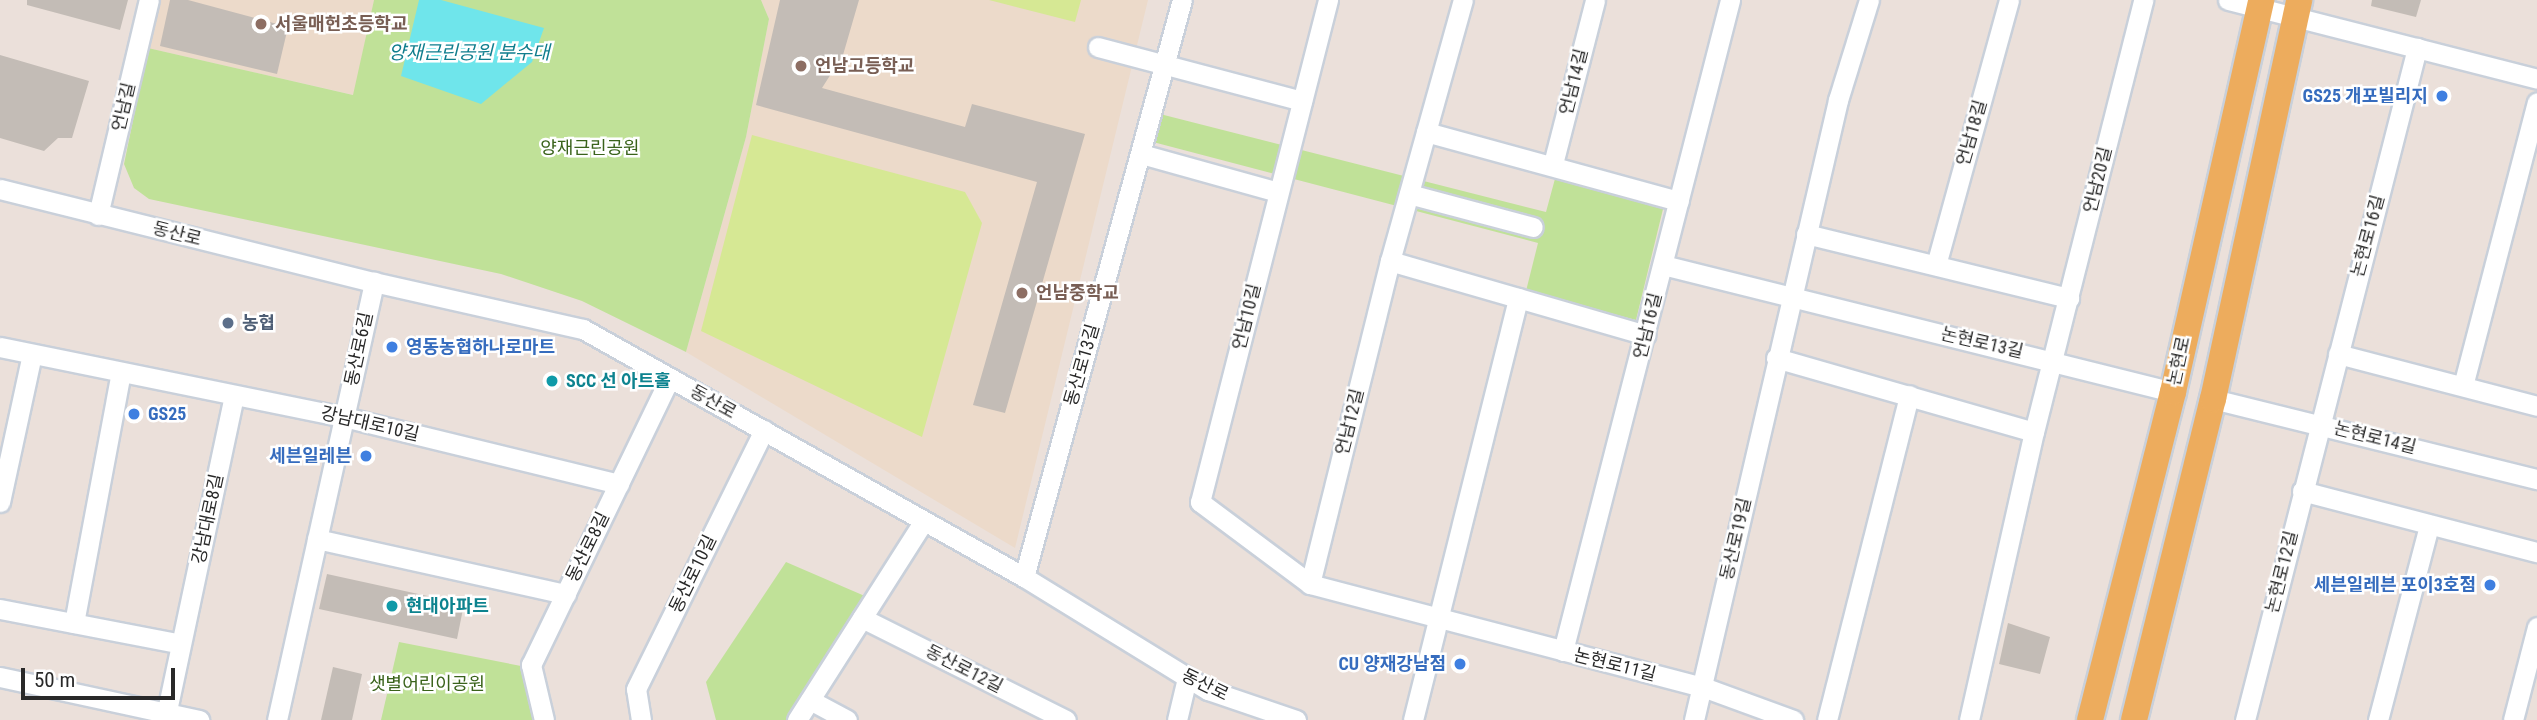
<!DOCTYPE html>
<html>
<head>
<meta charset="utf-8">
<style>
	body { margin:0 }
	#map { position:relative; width:2537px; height:720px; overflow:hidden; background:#ebe0da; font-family:"Roboto Condensed","Noto Sans KR",sans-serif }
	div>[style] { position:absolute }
	.education>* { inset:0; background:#ecdaca }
	.green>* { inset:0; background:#c0e198 }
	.pitch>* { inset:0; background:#d6e894 }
	.water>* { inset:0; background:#6fe5eb }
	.building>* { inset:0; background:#c3bcb6 }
	.roads { filter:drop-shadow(2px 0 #c9d0da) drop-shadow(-2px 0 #c9d0da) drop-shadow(0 2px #c9d0da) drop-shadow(0 -2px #c9d0da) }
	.minor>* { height:19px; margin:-9.5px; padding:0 9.5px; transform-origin:9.5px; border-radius:9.5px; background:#fff }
	.major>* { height:26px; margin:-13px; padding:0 13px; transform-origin:13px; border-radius:13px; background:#edac5d }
	.dots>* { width:19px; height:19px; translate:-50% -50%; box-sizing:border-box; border:4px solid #fff; border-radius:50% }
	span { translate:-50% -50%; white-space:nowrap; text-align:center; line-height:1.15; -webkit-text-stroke:5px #fff; paint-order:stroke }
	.education-label { font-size:18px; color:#785e54; font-weight:700 }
	.left { translate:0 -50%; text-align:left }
	.street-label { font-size:18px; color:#292929 }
	.shop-label { font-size:18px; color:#366cbe; font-weight:700 }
	.right { translate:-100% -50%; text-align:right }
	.park-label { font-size:18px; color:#3a631b }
	.service-label { font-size:18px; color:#4e5e75; font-weight:700 }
	.culture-label { font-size:18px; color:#0d838f; font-weight:700 }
	.water-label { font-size:19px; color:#107e8e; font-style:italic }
	.scale { position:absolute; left:21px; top:668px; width:154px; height:32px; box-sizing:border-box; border:4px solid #292929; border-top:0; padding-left:9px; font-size:21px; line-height:24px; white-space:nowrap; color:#292929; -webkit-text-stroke:5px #fff; paint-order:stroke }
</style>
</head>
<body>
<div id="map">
	<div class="education">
		<i style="clip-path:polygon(161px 0,374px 0,354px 95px,148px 48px)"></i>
		<i style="clip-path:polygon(761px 0,1148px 0,1015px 548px,686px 352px,746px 137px,769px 19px)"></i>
	</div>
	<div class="green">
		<i style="clip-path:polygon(374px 0,761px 0,769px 19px,746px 137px,686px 352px,582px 301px,501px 274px,149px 199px,134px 188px,124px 164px,148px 48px,353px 95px)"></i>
		<i style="clip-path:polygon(1160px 114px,1546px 212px,1556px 175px,1664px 205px,1636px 320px,1526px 291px,1538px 243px,1153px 142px)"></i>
		<i style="clip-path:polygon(786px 562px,874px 600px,797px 720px,716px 720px,706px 682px)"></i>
		<i style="clip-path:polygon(399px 642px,521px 666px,534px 720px,381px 720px)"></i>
	</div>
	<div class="pitch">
		<i style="clip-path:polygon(989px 0,1081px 0,1075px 22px)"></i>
		<i style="clip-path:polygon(752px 135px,965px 192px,982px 223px,922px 437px,701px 331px)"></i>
	</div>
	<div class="water">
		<i style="clip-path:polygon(419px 0,441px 0,544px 28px,532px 62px,481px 104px,401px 76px)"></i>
	</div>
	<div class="building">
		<i style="clip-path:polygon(27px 0,128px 0,120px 30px,27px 5px)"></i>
		<i style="clip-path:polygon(170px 0,188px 0,288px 27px,277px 74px,160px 46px)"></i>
		<i style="clip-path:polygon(780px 0,859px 0,843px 55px,822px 88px,965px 127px,972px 104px,1085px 134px,1005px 413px,973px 405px,1037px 182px,756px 105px)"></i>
		<i style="clip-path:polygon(2372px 0,2421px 0,2416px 17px,2371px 6px)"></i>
		<i style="clip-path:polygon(0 55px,89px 81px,72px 138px,58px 138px,44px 151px,0 138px)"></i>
		<i style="clip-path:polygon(327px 574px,464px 604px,457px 639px,319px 609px)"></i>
		<i style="clip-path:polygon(2008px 623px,2050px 637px,2040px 674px,1999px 664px)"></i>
		<i style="clip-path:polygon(333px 667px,362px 674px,352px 720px,321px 720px)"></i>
	</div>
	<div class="roads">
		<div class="minor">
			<i style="left:1328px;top:0;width:518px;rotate:104.3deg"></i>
			<i style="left:1200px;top:502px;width:137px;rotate:36.7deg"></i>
			<i style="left:1310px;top:584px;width:406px;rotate:14.7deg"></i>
			<i style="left:1703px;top:687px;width:96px;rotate:20.1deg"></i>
			<i style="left:2228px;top:0;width:319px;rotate:14.3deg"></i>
			<i style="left:1098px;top:47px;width:211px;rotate:14.8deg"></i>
			<i style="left:1426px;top:132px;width:262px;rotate:15.3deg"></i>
			<i style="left:1141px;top:154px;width:142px;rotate:15.5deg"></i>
			<i style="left:1553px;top:164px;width:169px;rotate:-75.6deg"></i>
			<i style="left:0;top:189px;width:385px;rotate:14deg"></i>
			<i style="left:374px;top:282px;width:214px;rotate:12.7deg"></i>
			<i style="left:583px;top:329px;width:506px;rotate:29.35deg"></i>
			<i style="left:1024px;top:577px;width:216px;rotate:31.6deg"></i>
			<i style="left:1208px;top:690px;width:93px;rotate:18.8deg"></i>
			<i style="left:1409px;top:194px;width:128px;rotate:14.9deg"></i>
			<i style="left:98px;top:215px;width:221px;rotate:-76.7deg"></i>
			<i style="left:1806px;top:234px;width:271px;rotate:13.7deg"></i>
			<i style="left:1390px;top:261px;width:266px;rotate:16.1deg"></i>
			<i style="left:1663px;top:265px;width:526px;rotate:13.98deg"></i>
			<i style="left:1936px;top:265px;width:275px;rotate:-74.6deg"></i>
			<i style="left:0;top:347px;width:351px;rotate:11.5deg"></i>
			<i style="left:344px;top:417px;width:283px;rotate:13.7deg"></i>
			<i style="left:2338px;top:354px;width:206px;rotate:14.6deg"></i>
			<i style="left:1776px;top:358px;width:268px;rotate:16deg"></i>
			<i style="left:2463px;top:386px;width:293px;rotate:-75.4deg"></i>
			<i style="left:2213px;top:399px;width:334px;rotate:13.9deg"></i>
			<i style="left:2302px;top:491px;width:243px;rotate:14.6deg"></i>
			<i style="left:0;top:502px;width:151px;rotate:-77.8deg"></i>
			<i style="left:317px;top:539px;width:255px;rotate:12.5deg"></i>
			<i style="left:1024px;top:577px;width:598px;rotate:-74.69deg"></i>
			<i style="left:1310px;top:584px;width:333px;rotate:-76.1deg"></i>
			<i style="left:1390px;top:261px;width:271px;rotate:-74.4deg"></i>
			<i style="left:0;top:609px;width:184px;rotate:10.9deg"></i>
			<i style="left:862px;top:618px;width:228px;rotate:26.6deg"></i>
			<i style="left:74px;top:623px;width:255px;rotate:-79.4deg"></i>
			<i style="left:1563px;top:651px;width:672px;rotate:-75.61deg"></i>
			<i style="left:0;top:677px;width:204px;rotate:12.2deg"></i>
			<i style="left:810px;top:700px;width:42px;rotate:28.4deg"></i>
			<i style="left:165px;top:720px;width:332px;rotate:-78deg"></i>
			<i style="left:277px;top:720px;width:449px;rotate:-77.5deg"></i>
			<i style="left:544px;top:720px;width:57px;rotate:-103.3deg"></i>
			<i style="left:531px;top:665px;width:319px;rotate:-64.2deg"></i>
			<i style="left:641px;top:720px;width:31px;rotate:-99deg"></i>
			<i style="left:636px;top:689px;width:289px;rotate:-63.7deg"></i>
			<i style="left:797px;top:720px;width:236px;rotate:-57.5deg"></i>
			<i style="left:1177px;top:720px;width:43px;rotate:-76.6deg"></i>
			<i style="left:1413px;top:720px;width:435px;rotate:-76deg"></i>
			<i style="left:1694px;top:720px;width:637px;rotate:-76.92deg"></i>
			<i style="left:1838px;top:100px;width:105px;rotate:-72.8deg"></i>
			<i style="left:1827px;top:720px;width:335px;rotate:-75.8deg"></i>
			<i style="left:1969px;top:720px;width:295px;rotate:-77.3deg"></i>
			<i style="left:2034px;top:432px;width:446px;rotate:-75.8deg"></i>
			<i style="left:2245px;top:720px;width:694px;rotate:-75.64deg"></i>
			<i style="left:2378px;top:720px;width:202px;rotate:-75.3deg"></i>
			<i style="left:2513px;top:720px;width:96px;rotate:-75.5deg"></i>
		</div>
		<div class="major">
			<i style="left:2090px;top:720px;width:338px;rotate:-75.8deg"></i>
			<i style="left:2173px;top:392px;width:402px;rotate:-77.3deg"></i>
			<i style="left:2134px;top:720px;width:331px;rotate:-76.2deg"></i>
			<i style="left:2213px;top:399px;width:408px;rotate:-77.8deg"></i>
		</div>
	</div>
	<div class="dots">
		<i style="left:261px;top:24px;background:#8d6e63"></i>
		<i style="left:801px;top:66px;background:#8d6e63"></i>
		<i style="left:2442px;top:96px;background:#3f7fe0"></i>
		<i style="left:1022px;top:293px;background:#8d6e63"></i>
		<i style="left:228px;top:323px;background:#5c6f8a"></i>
		<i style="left:392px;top:347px;background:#3f7fe0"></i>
		<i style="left:552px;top:381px;background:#0f9aa8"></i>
		<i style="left:134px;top:414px;background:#3f7fe0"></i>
		<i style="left:366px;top:456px;background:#3f7fe0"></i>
		<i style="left:2490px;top:585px;background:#3f7fe0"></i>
		<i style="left:392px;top:606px;background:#0f9aa8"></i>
		<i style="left:1460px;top:664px;background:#3f7fe0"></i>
	</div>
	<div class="education-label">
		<span class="left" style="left:275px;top:24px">서울매헌초등학교</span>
		<span class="left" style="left:815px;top:66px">언남고등학교</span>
		<span class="left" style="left:1036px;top:293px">언남중학교</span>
	</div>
	<div class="street-label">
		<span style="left:1574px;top:82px;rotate:-76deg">언남14길</span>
		<span style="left:124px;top:107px;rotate:-77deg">언남길</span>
		<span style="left:1972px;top:133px;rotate:-74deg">언남18길</span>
		<span style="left:2098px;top:180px;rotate:-76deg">언남20길</span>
		<span style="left:177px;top:234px;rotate:14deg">동산로</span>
		<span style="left:2368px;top:236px;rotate:-75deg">논현로16길</span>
		<span style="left:1247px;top:317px;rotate:-76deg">언남10길</span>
		<span style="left:1648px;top:326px;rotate:-76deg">언남16길</span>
		<span style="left:1982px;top:343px;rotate:13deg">논현로13길</span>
		<span style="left:359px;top:349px;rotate:-78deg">동산로6길</span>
		<span style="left:2179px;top:361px;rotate:-78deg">논현로</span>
		<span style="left:1082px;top:365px;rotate:-74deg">동산로13길</span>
		<span style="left:713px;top:402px;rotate:29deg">동산로</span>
		<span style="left:1350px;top:422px;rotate:-76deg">언남12길</span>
		<span style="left:370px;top:424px;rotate:13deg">강남대로10길</span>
		<span style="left:2375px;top:438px;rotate:14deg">논현로14길</span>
		<span style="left:208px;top:519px;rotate:-78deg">강남대로8길</span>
		<span style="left:1736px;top:539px;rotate:-77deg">동산로19길</span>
		<span style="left:588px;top:547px;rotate:-64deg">동산로8길</span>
		<span style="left:2282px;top:572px;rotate:-76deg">논현로12길</span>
		<span style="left:693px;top:574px;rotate:-64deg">동산로10길</span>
		<span style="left:1615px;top:665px;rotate:14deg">논현로11길</span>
		<span style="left:964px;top:669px;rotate:27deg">동산로12길</span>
		<span style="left:1205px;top:685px;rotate:26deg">동산로</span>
	</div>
	<div class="shop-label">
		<span class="right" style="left:2428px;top:96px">GS25 개포빌리지</span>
		<span class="left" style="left:406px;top:347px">영동농협하나로마트</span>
		<span class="left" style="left:148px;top:414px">GS25</span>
		<span class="right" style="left:352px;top:456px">세븐일레븐</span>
		<span class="right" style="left:2476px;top:585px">세븐일레븐 포이3호점</span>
		<span class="right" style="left:1446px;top:664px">CU 양재강남점</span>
	</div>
	<div class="park-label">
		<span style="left:590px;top:148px">양재근린공원</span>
		<span style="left:427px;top:684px">샛별어린이공원</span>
	</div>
	<div class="service-label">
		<span class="left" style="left:242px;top:323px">농협</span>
	</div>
	<div class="culture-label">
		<span class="left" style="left:566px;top:381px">SCC 선 아트홀</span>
		<span class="left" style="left:406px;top:606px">현대아파트</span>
	</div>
	<div class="water-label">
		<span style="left:469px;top:53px">양재근린공원 분수대</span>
	</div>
	<div class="scale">50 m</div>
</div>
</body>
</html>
